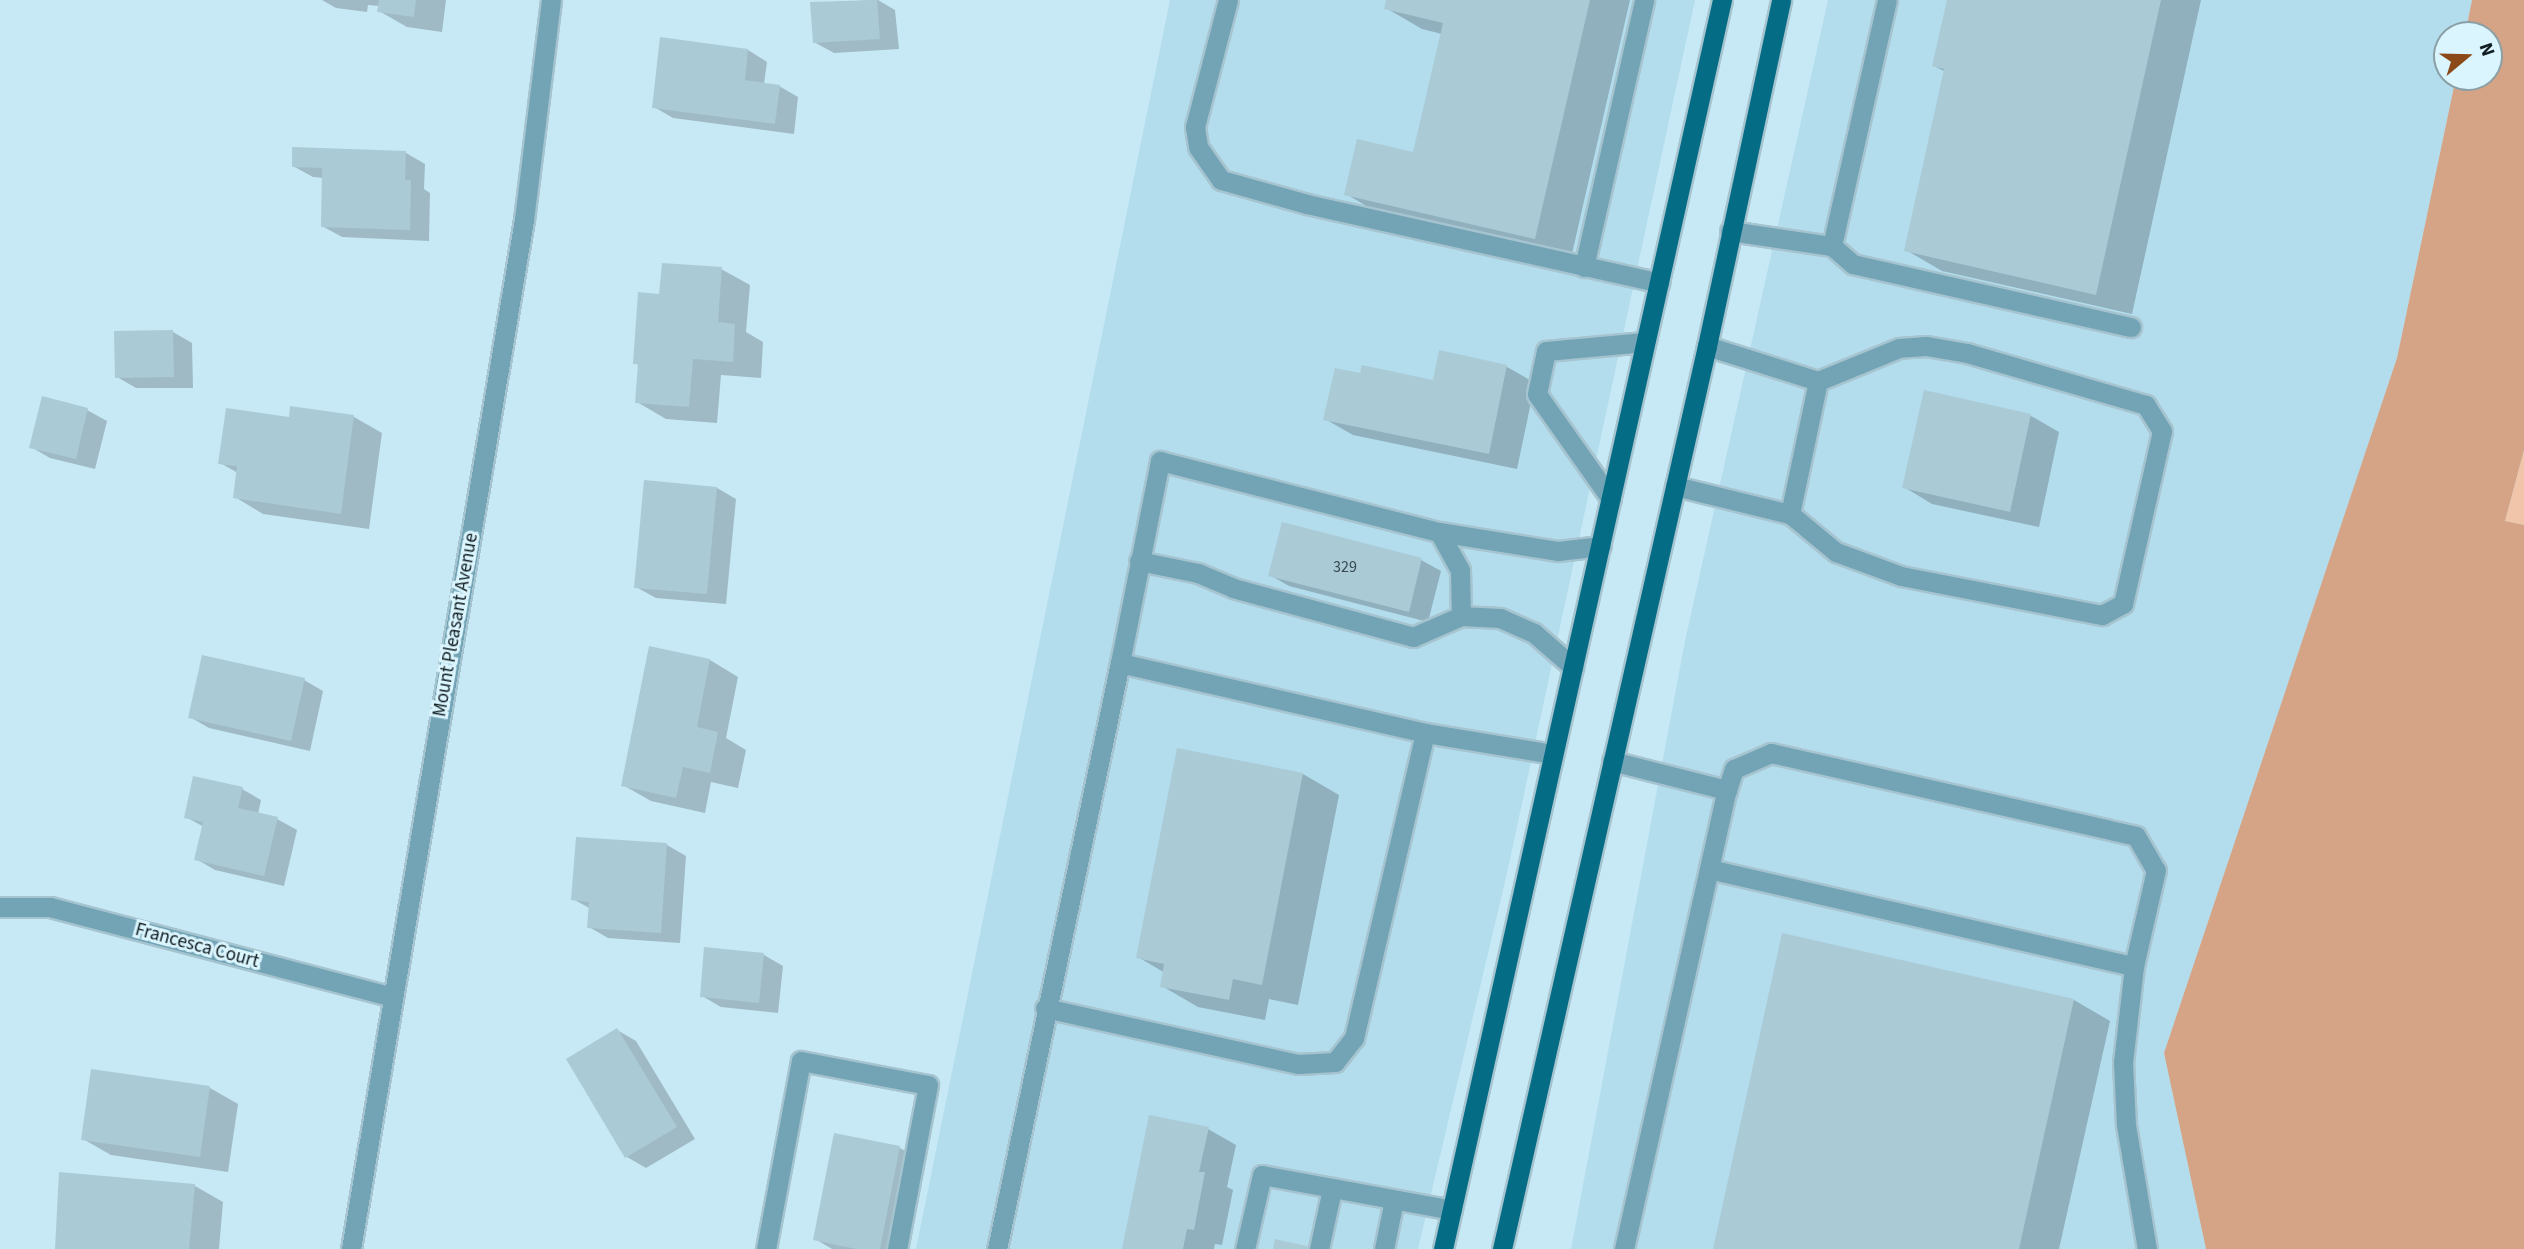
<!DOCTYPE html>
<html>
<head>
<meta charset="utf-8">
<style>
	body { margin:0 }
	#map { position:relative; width:2524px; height:1249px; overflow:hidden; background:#c7e9f5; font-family:"Source Sans 3",sans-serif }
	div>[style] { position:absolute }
	.built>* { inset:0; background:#b3dcec }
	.green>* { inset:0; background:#f1c5aa }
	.forest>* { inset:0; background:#d5a385 }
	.shadow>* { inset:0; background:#0003 }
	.building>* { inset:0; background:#aacad6 }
	.roads { filter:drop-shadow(2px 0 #a6c4cf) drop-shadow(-2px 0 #a6c4cf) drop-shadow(0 2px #a6c4cf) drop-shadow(0 -2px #a6c4cf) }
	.service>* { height:19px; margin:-9.5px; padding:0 9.5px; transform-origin:9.5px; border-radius:9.5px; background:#72a4b6 }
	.minor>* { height:19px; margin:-9.5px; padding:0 9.5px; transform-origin:9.5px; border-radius:9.5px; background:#72a4b6 }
	.tertiary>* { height:19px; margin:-9.5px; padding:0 9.5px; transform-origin:9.5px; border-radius:9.5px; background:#72a4b6 }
	.primary>* { height:19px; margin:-9.5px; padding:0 9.5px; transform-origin:9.5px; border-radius:9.5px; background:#046c85 }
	span { translate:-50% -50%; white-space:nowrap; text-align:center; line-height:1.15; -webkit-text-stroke:6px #daf5fe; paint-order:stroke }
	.number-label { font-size:16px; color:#37484e }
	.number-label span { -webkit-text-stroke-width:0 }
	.street-label { font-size:19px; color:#111d21 }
	.north { position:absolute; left:2433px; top:21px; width:70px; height:70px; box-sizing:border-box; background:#daf5fe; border:2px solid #8a9fa6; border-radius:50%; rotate:71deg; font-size:19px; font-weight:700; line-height:28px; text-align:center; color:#111d21 }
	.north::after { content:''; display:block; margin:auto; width:24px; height:32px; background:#8b4918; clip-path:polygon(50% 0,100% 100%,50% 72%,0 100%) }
</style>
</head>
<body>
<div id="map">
	<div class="built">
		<i style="clip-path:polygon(1170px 0,1695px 0,1507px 873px,1418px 1249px,916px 1249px)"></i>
		<i style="clip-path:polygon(1828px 0,2472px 0,2465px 35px,2447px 35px,2447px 77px,2456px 77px,2397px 358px,2164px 1053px,2206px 1249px,1571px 1249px,1685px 641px)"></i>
	</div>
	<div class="green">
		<i style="clip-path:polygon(2524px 450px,2524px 525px,2505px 521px)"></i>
	</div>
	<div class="forest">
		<i style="clip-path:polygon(2472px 0,2524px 0,2524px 450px,2505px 521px,2524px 525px,2524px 1249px,2206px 1249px,2164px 1053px,2397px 358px,2456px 77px,2489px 77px,2489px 35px,2465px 35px)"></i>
	</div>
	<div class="shadow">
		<i style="clip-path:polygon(322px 0,446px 0,442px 32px,407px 27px,379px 11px,380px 6px,368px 5px,367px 12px,336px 8px)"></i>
		<i style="clip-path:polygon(878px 0,895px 10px,899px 49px,834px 53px,814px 42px,811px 3px)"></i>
		<i style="clip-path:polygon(1388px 0,1630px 0,1571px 258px,1382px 215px,1346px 194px,1415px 154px,1442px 34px,1422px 29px,1386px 8px)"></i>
		<i style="clip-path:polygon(1949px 0,2201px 0,2132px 314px,1942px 271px,1906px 250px,1946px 72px,1934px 66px)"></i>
		<i style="clip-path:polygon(748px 50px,767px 62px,764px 84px,779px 86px,798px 97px,794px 134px,673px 118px,654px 107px)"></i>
		<i style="clip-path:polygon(406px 153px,425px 164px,424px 189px,430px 193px,429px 241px,342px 237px,322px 226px,324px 178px,313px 177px,293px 166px)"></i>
		<i style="clip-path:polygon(721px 269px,750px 285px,746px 332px,763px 342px,761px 378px,721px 375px,717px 423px,666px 419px,637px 402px,640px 366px,635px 363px,661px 296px)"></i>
		<i style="clip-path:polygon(173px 332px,192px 343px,193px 388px,136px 388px,117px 377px)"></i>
		<i style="clip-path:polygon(1440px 352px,1507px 367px,1535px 383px,1517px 469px,1353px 435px,1325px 419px,1362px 375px,1434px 382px)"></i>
		<i style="clip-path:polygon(1925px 392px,2031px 416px,2059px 432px,2039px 527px,1932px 504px,1904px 487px)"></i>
		<i style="clip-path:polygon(87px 410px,107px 421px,95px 469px,50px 458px,31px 447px)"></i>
		<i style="clip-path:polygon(354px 417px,382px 433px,369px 529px,263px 514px,235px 497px,238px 473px,220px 463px,291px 419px)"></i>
		<i style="clip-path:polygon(717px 488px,736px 499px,726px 604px,656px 598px,636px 587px)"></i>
		<i style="clip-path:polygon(1421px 560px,1441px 571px,1428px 622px,1289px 586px,1270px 575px)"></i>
		<i style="clip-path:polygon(651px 648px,710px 660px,738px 677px,726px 738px,746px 750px,738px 788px,711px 782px,705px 813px,651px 801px,623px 785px)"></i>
		<i style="clip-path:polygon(304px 680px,323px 691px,310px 751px,209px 728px,190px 717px)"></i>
		<i style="clip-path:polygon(1303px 774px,1339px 795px,1298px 1005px,1269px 999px,1265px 1020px,1198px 1007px,1162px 986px,1165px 973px,1138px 957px)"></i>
		<i style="clip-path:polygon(242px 789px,261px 800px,258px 814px,277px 819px,297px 830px,284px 886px,215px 870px,196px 859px,204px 827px,186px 817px)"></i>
		<i style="clip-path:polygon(667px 845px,686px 856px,680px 943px,608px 938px,589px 927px,591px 909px,573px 899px)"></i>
		<i style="clip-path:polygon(764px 955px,783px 966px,778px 1013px,721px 1007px,702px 996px)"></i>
		<i style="clip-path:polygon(2074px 1000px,2110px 1021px,2059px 1249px,1715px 1249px)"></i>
		<i style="clip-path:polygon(617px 1030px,636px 1041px,695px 1139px,646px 1168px,627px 1157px)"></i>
		<i style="clip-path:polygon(210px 1088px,238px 1104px,228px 1172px,111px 1155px,83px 1139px)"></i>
		<i style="clip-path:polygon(1208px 1129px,1236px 1145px,1227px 1187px,1233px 1190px,1222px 1245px,1215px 1244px,1214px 1249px,1123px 1249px)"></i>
		<i style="clip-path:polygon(900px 1148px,919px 1159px,901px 1249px,832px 1249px,815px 1239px)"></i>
		<i style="clip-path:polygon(195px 1186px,223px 1202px,219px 1249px,57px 1249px)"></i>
	</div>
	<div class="building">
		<i style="clip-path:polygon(379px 0,416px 0,414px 17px,377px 12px)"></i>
		<i style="clip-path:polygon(877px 0,880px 39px,813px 43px,810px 2px)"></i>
		<i style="clip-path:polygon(1386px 0,1590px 0,1535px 239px,1344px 195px,1357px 139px,1413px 152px,1443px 23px,1384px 9px)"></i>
		<i style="clip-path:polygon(1947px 0,2161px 0,2096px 295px,1904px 251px,1944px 69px,1932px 66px)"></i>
		<i style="clip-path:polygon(660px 37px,748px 49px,745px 80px,780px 85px,775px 124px,652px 108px)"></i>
		<i style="clip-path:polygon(292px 147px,406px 151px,405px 180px,411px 180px,410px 230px,321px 227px,322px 168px,292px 167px)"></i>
		<i style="clip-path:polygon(662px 263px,722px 267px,718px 322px,735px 324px,733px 362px,693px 359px,689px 407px,635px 403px,638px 364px,633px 364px,638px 292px,659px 294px)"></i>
		<i style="clip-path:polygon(173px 330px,174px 377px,115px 378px,114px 331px)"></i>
		<i style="clip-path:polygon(1439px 350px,1507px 365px,1489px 454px,1323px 420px,1335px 368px,1360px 373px,1362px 365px,1433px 380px)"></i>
		<i style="clip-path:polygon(1924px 390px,2031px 414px,2010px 512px,1902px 488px)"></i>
		<i style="clip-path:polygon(42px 396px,88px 408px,76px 459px,29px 448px)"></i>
		<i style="clip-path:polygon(290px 406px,354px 415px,341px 514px,233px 498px,237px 466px,218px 464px,226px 408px,289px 417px)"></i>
		<i style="clip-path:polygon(644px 480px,717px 487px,707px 594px,634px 588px)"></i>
		<i style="clip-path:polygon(1282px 522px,1422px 558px,1409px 612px,1268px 576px)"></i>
		<i style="clip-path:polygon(649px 646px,710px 659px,697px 727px,718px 732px,710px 773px,683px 767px,676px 798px,621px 786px)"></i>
		<i style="clip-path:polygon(202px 655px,305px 678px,291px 741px,188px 718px)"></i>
		<i style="clip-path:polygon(1177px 748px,1303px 773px,1262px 985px,1233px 979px,1229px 1000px,1160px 987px,1164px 964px,1136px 958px)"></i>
		<i style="clip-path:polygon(193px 776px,243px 787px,238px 808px,278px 817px,264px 876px,194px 860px,203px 822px,184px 818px)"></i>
		<i style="clip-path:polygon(576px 837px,667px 843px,661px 933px,587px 928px,589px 902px,571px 900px)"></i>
		<i style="clip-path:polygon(1782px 933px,2074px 999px,2019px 1249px,1713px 1249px)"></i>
		<i style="clip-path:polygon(704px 947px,764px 953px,759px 1003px,700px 997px)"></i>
		<i style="clip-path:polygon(617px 1028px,677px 1127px,625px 1158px,566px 1059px)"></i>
		<i style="clip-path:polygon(91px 1069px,210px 1086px,200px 1157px,81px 1140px)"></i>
		<i style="clip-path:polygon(1149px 1115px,1209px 1127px,1199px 1172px,1205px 1172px,1194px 1230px,1187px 1229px,1183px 1249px,1122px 1249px)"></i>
		<i style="clip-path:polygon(834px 1133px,900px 1146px,880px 1249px,856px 1249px,813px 1240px)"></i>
		<i style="clip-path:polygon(59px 1172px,195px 1184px,189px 1249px,55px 1249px)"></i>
		<i style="clip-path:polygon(1275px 1239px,1315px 1248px,1315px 1249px,1273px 1249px)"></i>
	</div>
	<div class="roads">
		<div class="service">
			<i style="left:1228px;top:0;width:131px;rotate:104.6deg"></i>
			<i style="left:1195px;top:127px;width:20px;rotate:81deg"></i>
			<i style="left:1198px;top:147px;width:40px;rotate:55.1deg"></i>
			<i style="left:1221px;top:180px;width:89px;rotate:15.6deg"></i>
			<i style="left:1307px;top:204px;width:361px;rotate:12.6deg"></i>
			<i style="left:1730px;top:231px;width:103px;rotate:8.4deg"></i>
			<i style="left:1832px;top:246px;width:28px;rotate:41deg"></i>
			<i style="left:1853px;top:264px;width:285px;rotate:12.8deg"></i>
			<i style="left:1832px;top:246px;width:252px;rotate:-77.4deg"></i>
			<i style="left:1584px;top:267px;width:274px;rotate:-77.3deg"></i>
			<i style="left:1675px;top:486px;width:118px;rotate:13.7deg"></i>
			<i style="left:1790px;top:514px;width:60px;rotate:39.6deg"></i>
			<i style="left:1836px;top:552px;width:69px;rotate:20.3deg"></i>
			<i style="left:1901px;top:576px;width:205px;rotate:11deg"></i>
			<i style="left:2102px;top:615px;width:24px;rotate:-28deg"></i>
			<i style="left:2123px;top:604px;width:177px;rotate:-77.3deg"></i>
			<i style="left:2162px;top:431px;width:31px;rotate:-122deg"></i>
			<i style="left:2146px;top:405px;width:186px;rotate:-163.8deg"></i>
			<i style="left:1967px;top:353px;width:42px;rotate:-170.3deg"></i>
			<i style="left:1926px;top:346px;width:27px;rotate:176deg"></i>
			<i style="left:1899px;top:348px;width:87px;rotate:157.8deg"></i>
			<i style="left:1818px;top:381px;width:116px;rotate:-162.5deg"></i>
			<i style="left:1611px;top:499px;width:128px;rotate:-125.2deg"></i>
			<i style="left:1537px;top:394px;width:44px;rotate:-78.2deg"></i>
			<i style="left:1546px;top:351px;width:99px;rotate:-5.2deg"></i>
			<i style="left:1790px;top:514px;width:136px;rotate:-78.1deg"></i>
			<i style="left:1439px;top:532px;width:43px;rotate:61.1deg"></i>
			<i style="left:1460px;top:570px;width:46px;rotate:88.8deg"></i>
			<i style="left:1139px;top:561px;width:60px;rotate:11.5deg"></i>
			<i style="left:1198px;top:573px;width:38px;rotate:23deg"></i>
			<i style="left:1233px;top:588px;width:187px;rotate:15.2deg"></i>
			<i style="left:1413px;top:637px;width:52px;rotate:-23.6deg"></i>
			<i style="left:1461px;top:616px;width:39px;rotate:3deg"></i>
			<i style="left:1500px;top:618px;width:37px;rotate:24deg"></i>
			<i style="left:1534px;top:633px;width:52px;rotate:41.1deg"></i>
			<i style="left:1120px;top:663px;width:206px;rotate:-78.8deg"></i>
			<i style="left:1160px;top:461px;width:288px;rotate:14.3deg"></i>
			<i style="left:1439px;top:532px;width:121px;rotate:9.1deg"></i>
			<i style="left:1558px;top:551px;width:43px;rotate:-6.6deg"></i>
			<i style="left:1612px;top:761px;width:119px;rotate:14.2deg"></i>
			<i style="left:1727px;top:790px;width:22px;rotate:-72deg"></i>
			<i style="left:1734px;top:769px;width:40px;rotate:-23.4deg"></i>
			<i style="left:1771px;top:753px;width:374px;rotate:12.8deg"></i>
			<i style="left:2136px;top:836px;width:39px;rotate:60deg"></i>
			<i style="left:2156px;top:870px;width:98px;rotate:102.9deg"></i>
			<i style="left:2134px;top:966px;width:97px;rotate:96.5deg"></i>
			<i style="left:2123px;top:1062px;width:63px;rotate:87.3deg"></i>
			<i style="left:2126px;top:1125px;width:126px;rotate:80.4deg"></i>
			<i style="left:1709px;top:869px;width:436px;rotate:12.9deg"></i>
			<i style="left:1045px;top:1008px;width:259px;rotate:12.5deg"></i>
			<i style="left:1298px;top:1064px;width:37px;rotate:-3deg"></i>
			<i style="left:1335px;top:1062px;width:31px;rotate:-52deg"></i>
			<i style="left:1354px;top:1038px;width:313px;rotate:-76.9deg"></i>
			<i style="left:766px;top:1249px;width:191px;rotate:-79.5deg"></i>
			<i style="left:801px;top:1061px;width:129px;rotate:10.7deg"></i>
			<i style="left:928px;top:1085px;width:167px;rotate:100.7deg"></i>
			<i style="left:997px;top:1249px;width:599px;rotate:-78.15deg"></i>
			<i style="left:1120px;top:663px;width:313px;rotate:12.9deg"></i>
			<i style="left:1425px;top:733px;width:130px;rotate:9.3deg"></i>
			<i style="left:1245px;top:1249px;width:76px;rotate:-77.1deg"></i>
			<i style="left:1262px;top:1175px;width:193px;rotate:10.4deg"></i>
			<i style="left:1319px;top:1249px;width:61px;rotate:-77.8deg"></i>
			<i style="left:1384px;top:1249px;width:50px;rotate:-78.5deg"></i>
			<i style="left:1624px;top:1249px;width:470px;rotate:-77.4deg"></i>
		</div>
		<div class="minor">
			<i style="left:0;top:907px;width:50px"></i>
			<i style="left:50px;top:907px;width:355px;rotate:14.7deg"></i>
		</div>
		<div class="tertiary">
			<i style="left:351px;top:1249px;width:1043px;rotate:-80.46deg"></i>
			<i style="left:524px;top:220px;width:222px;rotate:-83deg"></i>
		</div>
		<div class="primary">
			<i style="left:1443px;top:1249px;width:1280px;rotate:-77.41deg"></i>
			<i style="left:1502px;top:1249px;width:926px;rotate:-77.21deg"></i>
			<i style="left:1707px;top:346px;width:354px;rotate:-77.9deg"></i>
		</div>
	</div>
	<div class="number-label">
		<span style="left:1345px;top:567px">329</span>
	</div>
	<div class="street-label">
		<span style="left:456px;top:625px;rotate:-80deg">Mount Pleasant Avenue</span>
		<span style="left:197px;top:946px;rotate:15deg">Francesca Court</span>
	</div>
	<div class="north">N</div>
</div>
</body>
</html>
